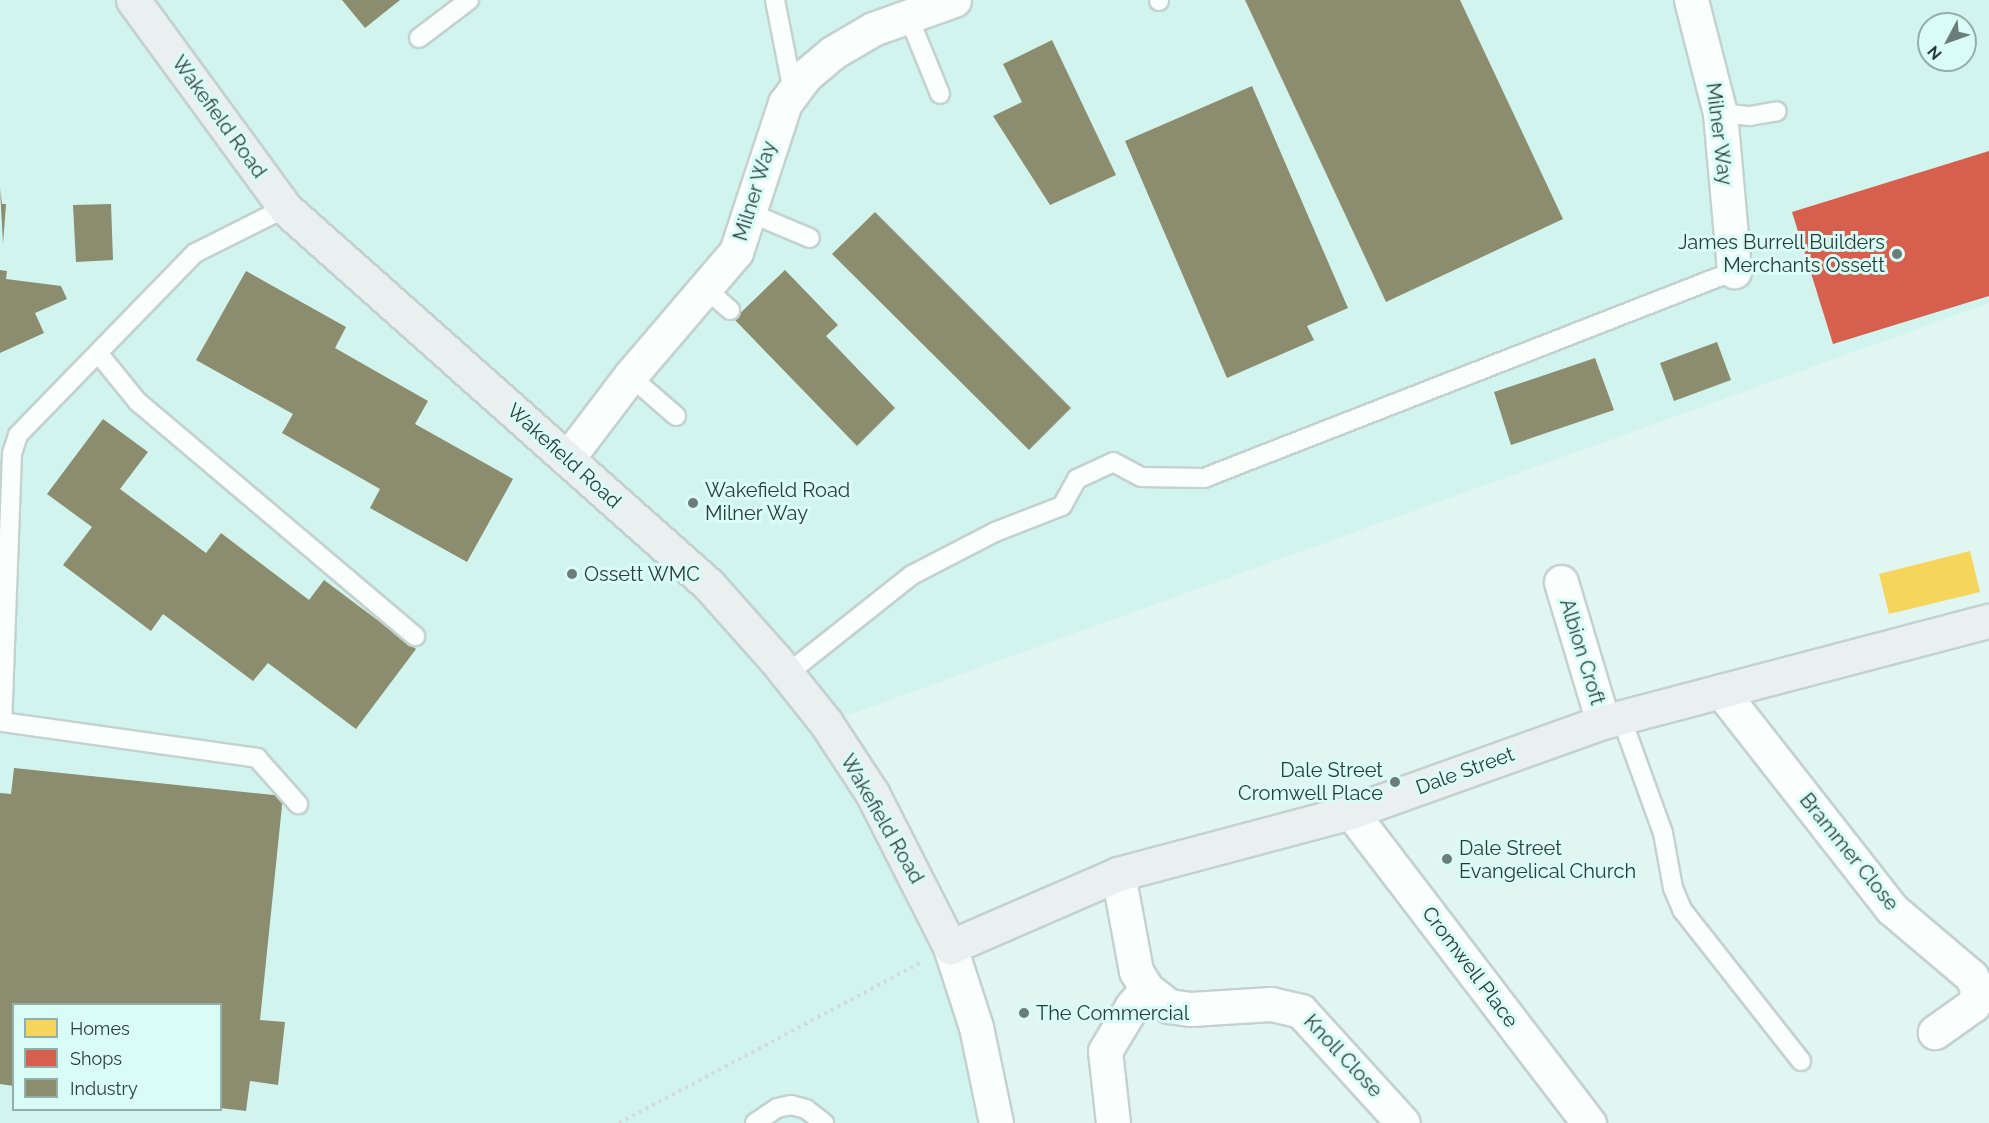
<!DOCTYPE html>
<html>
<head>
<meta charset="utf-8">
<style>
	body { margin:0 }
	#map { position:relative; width:1989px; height:1123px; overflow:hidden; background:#e1f5f1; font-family:Raleway,sans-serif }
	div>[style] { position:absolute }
	.built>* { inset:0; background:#d2f4ee }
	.homes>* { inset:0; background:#f6d55c }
	.shops>* { inset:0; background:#d6604d }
	.industry>* { inset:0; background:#8c8c6e }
	.path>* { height:4px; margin-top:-2px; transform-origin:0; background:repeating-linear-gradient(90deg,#d4dad9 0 3px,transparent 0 7.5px) }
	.roads { filter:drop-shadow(2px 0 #c3d2cf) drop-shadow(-2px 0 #c3d2cf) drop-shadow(0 2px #c3d2cf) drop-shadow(0 -2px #c3d2cf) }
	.service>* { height:18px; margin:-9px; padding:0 9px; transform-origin:9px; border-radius:9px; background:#fafefd }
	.minor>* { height:33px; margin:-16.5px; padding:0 16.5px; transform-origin:16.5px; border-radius:16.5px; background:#fafefd }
	.tertiary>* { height:33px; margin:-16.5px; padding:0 16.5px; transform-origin:16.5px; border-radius:16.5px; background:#fafefd }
	.secondary>* { height:33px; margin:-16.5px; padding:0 16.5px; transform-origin:16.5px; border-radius:16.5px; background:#eaf0f0 }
	.dots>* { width:16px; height:16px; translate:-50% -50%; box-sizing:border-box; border:3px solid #d9fdf6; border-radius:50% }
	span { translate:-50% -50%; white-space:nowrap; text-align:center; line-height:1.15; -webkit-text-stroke:6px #d9fdf6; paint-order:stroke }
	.street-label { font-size:20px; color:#2c3b38 }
	.poi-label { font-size:20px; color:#2c3b38 }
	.right { translate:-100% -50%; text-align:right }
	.left { translate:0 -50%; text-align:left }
	.legend { position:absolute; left:12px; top:1003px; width:210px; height:108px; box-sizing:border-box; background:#d9fdf6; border:2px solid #94afaa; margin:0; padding:8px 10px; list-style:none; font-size:18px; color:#2c3b38 }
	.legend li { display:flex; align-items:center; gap:12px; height:30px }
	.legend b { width:30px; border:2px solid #94afaa }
	.north { position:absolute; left:1917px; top:12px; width:60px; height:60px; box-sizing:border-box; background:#d9fdf6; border:2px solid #94afaa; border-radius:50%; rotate:229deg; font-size:16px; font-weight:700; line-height:24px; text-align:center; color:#2c3b38 }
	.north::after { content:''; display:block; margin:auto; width:21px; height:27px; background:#6b7c79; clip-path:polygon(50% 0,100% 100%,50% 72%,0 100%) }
</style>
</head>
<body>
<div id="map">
	<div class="built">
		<i style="clip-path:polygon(evenodd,0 0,1989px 0,1989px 303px,826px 723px,908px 859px,996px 1123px,0 1123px,0 0,1929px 24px,1965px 24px,1965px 60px,1929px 60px,1929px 24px,0 0,14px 1004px,220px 1004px,220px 1110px,14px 1110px,14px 1004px)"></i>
	</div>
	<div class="homes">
		<i style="clip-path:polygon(1970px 551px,1980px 592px,1889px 614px,1879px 574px)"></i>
	</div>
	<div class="shops">
		<i style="clip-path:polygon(1989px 151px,1989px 296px,1833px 344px,1792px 212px)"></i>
	</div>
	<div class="industry">
		<i style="clip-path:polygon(342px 0,400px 0,365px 28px)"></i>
		<i style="clip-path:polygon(1245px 0,1460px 0,1563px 219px,1386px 302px)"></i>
		<i style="clip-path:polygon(1052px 40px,1116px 175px,1050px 205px,993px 116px,1022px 102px,1003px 64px)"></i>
		<i style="clip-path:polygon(1252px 86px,1348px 308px,1307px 326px,1314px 340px,1227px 378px,1125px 141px)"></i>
		<i style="clip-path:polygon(0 188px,2px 204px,6px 204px,3px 244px)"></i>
		<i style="clip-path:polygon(111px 204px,113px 260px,76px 262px,73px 205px)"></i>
		<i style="clip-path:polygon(875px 212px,1071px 408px,1029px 450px,832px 254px)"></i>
		<i style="clip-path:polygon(0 270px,7px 271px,6px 279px,61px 286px,67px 299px,35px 313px,44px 333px,0 353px)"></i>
		<i style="clip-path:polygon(785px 270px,838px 325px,826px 336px,895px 408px,857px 446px,734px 319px)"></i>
		<i style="clip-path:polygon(246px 271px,346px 327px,335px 348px,428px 401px,415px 424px,513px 479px,467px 562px,370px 508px,380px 489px,282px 433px,293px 414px,196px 360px)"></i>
		<i style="clip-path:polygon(1717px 342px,1731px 380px,1674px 401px,1660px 363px)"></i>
		<i style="clip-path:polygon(1595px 358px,1614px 410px,1511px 445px,1494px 392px)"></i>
		<i style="clip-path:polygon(103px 419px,148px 452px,120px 489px,206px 553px,221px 533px,309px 600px,324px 580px,416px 649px,356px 729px,268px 663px,253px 681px,163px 614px,151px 631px,63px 565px,92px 527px,47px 494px)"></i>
		<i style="clip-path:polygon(14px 768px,283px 796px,260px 1020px,285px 1022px,278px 1085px,250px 1081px,246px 1111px,220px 1108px,220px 1004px,14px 1004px,14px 1086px,0 1084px,0 793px,11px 794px)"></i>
	</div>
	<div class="path">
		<i style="left:619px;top:1123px;width:341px;rotate:-28deg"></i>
	</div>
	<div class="roads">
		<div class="service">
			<i style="left:775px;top:0;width:94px;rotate:78.9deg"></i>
			<i style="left:1159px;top:0;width:1px;rotate:90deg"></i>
			<i style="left:909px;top:18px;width:82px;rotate:67.8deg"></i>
			<i style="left:419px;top:38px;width:63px;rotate:-37.2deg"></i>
			<i style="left:1720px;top:113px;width:30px;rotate:6deg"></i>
			<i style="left:1750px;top:116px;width:27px;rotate:-10deg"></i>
			<i style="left:285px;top:208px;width:101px;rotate:153.4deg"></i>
			<i style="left:195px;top:253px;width:254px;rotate:134.2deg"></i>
			<i style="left:18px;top:435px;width:20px;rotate:108deg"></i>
			<i style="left:12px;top:454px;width:268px;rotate:92.1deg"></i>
			<i style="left:2px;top:722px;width:258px;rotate:8deg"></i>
			<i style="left:257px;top:758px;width:62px;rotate:48.3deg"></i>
			<i style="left:748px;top:212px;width:67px;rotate:22.8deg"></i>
			<i style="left:706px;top:289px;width:32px;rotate:41deg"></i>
			<i style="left:98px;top:353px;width:63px;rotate:50.8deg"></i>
			<i style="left:138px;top:402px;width:363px;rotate:40.2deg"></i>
			<i style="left:630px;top:376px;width:61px;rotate:41deg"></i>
			<i style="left:787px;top:674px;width:159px;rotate:-38.4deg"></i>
			<i style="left:912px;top:575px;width:93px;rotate:-27.4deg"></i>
			<i style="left:995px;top:532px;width:72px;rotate:-21.2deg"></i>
			<i style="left:1062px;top:506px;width:31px;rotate:-61deg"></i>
			<i style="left:1077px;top:479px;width:40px;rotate:-25deg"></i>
			<i style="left:1113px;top:462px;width:32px;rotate:28deg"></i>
			<i style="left:1141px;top:477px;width:63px;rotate:0.9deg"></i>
			<i style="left:1204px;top:478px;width:569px;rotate:-21.33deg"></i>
			<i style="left:1621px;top:717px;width:123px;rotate:70.1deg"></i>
			<i style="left:1663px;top:833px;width:56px;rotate:79.7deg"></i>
			<i style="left:1673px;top:888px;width:25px;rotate:67deg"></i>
			<i style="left:1683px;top:911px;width:191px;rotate:51.8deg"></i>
			<i style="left:755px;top:1123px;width:27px;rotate:-34deg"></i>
			<i style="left:777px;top:1108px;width:14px;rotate:-12deg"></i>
			<i style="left:791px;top:1105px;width:16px;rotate:15deg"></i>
			<i style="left:806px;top:1109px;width:23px;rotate:38deg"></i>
		</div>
		<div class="minor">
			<i style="left:1691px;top:0;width:117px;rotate:75.6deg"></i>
			<i style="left:1720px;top:113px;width:159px;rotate:84.9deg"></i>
			<i style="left:567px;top:459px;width:104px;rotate:-52.8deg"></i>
			<i style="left:630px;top:376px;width:163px;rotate:-49.5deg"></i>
			<i style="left:736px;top:252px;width:157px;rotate:-71.8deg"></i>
			<i style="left:785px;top:103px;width:34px;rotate:-53deg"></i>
			<i style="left:805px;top:76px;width:35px;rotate:-40deg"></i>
			<i style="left:832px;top:53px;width:48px;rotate:-30.3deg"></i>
			<i style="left:873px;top:29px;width:86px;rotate:-19.7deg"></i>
			<i style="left:1561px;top:582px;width:146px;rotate:73.3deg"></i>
			<i style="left:1721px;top:691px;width:277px;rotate:51.9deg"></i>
			<i style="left:1892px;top:909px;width:104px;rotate:40.3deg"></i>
			<i style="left:1971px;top:976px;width:16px;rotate:63deg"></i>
			<i style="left:1978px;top:990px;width:16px;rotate:108deg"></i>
			<i style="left:1973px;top:1005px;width:47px;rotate:144.6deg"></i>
			<i style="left:1351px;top:812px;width:392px;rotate:52.6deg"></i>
			<i style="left:1118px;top:874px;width:99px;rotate:79.5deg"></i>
			<i style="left:1136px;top:971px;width:21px;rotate:59deg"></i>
			<i style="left:1147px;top:989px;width:28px;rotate:38deg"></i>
			<i style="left:1169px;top:1006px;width:22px;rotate:8deg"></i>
			<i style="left:1191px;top:1009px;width:80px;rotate:-3.6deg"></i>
			<i style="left:1271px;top:1004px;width:31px;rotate:13deg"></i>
			<i style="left:1301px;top:1011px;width:151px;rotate:47.7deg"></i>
			<i style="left:1113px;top:1123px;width:72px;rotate:-96.3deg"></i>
			<i style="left:1105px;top:1051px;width:52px;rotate:-59deg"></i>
			<i style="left:1132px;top:1006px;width:23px;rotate:-49deg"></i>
		</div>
		<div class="tertiary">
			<i style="left:950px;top:947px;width:84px;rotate:72deg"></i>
			<i style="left:976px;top:1027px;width:98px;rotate:78.2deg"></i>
		</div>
		<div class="secondary">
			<i style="left:133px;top:0;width:258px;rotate:53.8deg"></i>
			<i style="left:285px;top:208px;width:567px;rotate:41.64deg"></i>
			<i style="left:709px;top:585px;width:99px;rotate:48.3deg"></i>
			<i style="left:775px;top:659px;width:82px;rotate:51.4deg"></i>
			<i style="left:826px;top:723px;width:84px;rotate:56.7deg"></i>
			<i style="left:872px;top:793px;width:173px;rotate:63.1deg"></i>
			<i style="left:950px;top:947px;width:183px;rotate:-23.5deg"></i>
			<i style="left:1118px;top:874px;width:241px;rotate:-14.9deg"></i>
			<i style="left:1351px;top:812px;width:268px;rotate:-19.7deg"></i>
			<i style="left:1603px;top:722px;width:399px;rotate:-14.7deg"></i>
		</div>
	</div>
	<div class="dots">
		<i style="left:1897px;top:254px;background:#6b7c79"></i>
		<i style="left:693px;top:503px;background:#6b7c79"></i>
		<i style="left:572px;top:574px;background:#6b7c79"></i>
		<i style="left:1395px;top:782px;background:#6b7c79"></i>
		<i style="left:1447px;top:859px;background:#6b7c79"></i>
		<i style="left:1024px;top:1013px;background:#6b7c79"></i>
	</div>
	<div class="street-label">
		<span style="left:219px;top:117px;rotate:54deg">Wakefield Road</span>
		<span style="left:1719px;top:134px;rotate:83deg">Milner Way</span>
		<span style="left:755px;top:191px;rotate:-73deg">Milner Way</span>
		<span style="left:564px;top:456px;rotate:42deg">Wakefield Road</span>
		<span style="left:1582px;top:652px;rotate:73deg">Albion Croft</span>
		<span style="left:1465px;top:771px;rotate:-20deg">Dale Street</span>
		<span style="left:882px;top:819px;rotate:60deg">Wakefield Road</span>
		<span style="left:1849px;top:852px;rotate:51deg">Brammer Close</span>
		<span style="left:1470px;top:967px;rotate:53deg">Cromwell Place</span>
		<span style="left:1343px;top:1056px;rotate:47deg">Knoll Close</span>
	</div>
	<div class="poi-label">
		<span class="right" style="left:1885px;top:254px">James Burrell Builders<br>Merchants Ossett</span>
		<span class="left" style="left:705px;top:502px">Wakefield Road<br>Milner Way</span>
		<span class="left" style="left:584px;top:574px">Ossett WMC</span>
		<span class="right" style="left:1383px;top:782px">Dale Street<br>Cromwell Place</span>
		<span class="left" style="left:1459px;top:860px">Dale Street<br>Evangelical Church</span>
		<span class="left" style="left:1036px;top:1013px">The Commercial</span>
	</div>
	<ul class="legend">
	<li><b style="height:16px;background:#f6d55c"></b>Homes</li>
	<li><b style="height:16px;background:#d6604d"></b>Shops</li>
	<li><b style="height:16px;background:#8c8c6e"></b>Industry</li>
	</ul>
	<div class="north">N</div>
</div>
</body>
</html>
